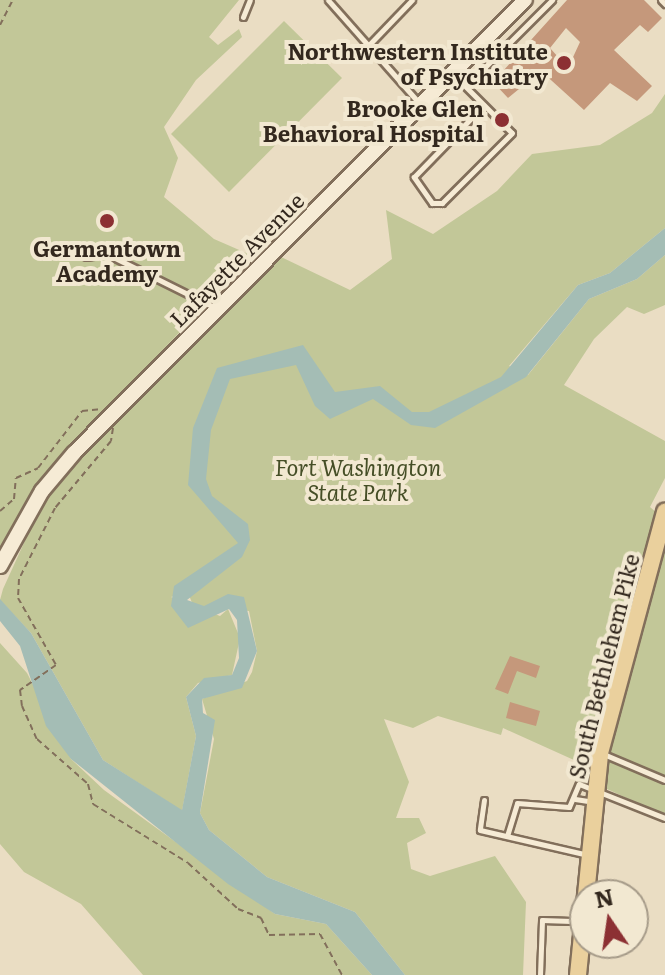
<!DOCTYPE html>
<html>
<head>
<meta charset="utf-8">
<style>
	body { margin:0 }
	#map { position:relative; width:665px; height:975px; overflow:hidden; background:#eaddc3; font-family:Literata,serif }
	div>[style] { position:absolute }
	.green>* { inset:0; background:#c2c798 }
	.water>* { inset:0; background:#a4bdb5 }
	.building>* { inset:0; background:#c5987b }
	.path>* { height:2px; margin-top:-1px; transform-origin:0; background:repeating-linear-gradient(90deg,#826f5b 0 6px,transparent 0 10px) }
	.roads { filter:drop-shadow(2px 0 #826f5b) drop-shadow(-2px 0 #826f5b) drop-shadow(0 2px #826f5b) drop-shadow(0 -2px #826f5b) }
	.lane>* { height:5px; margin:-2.5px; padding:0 2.5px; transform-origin:2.5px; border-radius:2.5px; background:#f6ebd5 }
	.secondary>* { height:14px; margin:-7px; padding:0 7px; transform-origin:7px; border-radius:7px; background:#f6ebd5 }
	.primary>* { height:16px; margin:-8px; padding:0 8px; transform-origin:8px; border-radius:8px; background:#ead09d }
	.dots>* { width:22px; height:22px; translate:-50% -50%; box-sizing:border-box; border:4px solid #f2e8d1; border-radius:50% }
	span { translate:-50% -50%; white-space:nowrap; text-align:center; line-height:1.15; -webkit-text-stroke:8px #f2e8d1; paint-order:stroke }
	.poi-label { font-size:22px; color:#33281e; font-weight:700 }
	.right { translate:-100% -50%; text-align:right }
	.street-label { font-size:22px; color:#33281e }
	.park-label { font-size:22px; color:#454e26; font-style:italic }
	.north { position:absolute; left:569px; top:879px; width:80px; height:80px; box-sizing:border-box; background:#f2e8d1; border:2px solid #a69b89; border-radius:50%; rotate:347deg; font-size:22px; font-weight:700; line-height:32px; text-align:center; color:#33281e }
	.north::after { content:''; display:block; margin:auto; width:28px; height:36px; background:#8c3033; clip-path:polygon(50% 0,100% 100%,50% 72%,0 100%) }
</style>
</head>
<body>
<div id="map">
	<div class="green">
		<i style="clip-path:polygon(0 0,239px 0,209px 37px,218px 45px,239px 29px,242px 37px,196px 80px,164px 127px,178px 158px,164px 197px,214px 239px,253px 256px,53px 464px,0 552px)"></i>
		<i style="clip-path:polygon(284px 21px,342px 78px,229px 192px,171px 134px)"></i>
		<i style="clip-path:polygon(665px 94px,665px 228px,610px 273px,578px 285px,509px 366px,528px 375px,589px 299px,637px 279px,665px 255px,665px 305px,644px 314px,627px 307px,594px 339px,564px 385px,665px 441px,665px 478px,650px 507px,665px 520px,665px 816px,605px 788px,585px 765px,503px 728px,501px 735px,438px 716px,413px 728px,384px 719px,409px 782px,396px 818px,419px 818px,426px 833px,407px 843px,411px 869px,430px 876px,495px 856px,526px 902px,523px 975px,405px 975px,355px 912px,267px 877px,209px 830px,200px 813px,214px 739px,202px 699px,247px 681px,252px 672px,257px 651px,249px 611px,193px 605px,188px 593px,199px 588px,171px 597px,220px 616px,228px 609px,240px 638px,232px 675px,198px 683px,186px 697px,196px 736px,182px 811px,103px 760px,31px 633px,0 600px,3px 589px,49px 488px,279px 256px,350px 290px,392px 259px,386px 210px,433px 234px,497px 191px,532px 154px,600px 145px,652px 113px)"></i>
		<i style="clip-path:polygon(0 643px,27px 673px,71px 759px,104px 790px,275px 914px,326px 924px,372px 975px,143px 975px,81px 904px,24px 872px,0 844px)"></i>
	</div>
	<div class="water">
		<i style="clip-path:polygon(665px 228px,665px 255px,637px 279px,589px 299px,526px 377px,435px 428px,411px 425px,373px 399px,330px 419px,315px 406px,296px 365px,230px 379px,211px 430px,206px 479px,212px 496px,248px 524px,250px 540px,242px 557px,187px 600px,204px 606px,228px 594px,244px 597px,257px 651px,242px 688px,202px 699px,203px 713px,215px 720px,200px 813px,209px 830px,267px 877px,355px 912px,405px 975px,372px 975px,326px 924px,275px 914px,228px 884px,71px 759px,46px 726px,20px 646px,0 621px,0 599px,31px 633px,103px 760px,182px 810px,196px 736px,186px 697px,204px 678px,232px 675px,239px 658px,237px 620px,229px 609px,188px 628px,171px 606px,174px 586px,238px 543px,188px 485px,193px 428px,217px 368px,303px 345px,335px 392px,380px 386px,412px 412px,429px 412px,501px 377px,578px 285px,610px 273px)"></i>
	</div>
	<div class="building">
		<i style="clip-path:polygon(evenodd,567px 0,644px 0,662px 18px,648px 32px,640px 25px,614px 50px,652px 86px,637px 101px,610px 83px,584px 110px,541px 71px,508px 98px,493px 82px,567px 0,566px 28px,580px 42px,568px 68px,550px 48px,566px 28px)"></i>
		<i style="clip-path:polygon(510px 656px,540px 666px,536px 678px,517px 671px,508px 694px,495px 689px)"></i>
		<i style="clip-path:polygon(510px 702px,540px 711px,536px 726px,506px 718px)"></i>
	</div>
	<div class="path">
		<i style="left:0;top:25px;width:28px;rotate:-63deg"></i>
		<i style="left:113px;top:428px;width:13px;rotate:99deg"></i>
		<i style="left:111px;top:441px;width:87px;rotate:129.9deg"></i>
		<i style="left:55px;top:508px;width:80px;rotate:116.9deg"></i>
		<i style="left:19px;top:579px;width:19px;rotate:93deg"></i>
		<i style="left:18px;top:598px;width:77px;rotate:60.4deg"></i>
		<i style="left:56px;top:665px;width:44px;rotate:145.2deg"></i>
		<i style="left:20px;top:690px;width:16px;rotate:83deg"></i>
		<i style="left:22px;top:706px;width:36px;rotate:66deg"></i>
		<i style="left:37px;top:739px;width:68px;rotate:41.4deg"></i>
		<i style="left:88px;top:784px;width:21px;rotate:76deg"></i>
		<i style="left:93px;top:804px;width:112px;rotate:31.8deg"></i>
		<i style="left:188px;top:863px;width:68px;rotate:42.6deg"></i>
		<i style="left:238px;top:909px;width:25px;rotate:21deg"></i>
		<i style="left:261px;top:918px;width:19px;rotate:65deg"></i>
		<i style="left:269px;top:935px;width:51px;rotate:-1.1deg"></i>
		<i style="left:320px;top:934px;width:47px;rotate:61.8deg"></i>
		<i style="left:0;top:511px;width:18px;rotate:-41deg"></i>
		<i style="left:14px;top:499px;width:21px;rotate:-85deg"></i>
		<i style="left:16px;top:478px;width:24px;rotate:-24deg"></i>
		<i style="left:38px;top:468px;width:72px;rotate:-52.3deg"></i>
		<i style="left:82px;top:411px;width:20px;rotate:-6deg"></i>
	</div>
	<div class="roads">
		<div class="lane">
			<i style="left:328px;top:0;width:139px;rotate:48.5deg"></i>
			<i style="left:661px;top:0;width:6px;rotate:45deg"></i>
			<i style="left:243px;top:17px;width:18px;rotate:-68deg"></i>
			<i style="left:365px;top:49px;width:68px;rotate:-46.2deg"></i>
			<i style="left:453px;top:74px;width:83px;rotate:45deg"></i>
			<i style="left:512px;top:133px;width:99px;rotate:135deg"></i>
			<i style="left:442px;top:203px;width:10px;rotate:180deg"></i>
			<i style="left:432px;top:203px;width:32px;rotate:-125deg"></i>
			<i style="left:414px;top:177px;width:100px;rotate:-45.8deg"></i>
			<i style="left:466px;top:86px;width:122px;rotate:-45deg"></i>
			<i style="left:86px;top:257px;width:21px;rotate:-8deg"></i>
			<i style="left:107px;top:254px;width:122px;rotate:26.4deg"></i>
			<i style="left:601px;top:753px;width:69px;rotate:22.9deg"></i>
			<i style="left:575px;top:799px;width:18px;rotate:9deg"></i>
			<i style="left:484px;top:800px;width:30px;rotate:98deg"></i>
			<i style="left:480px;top:830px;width:111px;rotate:13deg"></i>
			<i style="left:507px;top:836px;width:34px;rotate:-73deg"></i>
			<i style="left:517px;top:803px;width:52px;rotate:4.4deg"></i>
			<i style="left:569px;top:807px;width:25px;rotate:-67deg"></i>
			<i style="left:579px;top:784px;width:92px;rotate:21.6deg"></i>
			<i style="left:540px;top:975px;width:55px;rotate:-87.9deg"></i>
			<i style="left:542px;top:920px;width:37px;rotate:2deg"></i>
		</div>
		<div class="secondary">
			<i style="left:0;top:566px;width:86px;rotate:-60.8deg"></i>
			<i style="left:42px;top:491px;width:50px;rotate:-49.9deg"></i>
			<i style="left:74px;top:453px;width:639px;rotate:-45.13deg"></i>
		</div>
		<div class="primary">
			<i style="left:578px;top:975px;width:223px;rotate:-84.3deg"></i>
			<i style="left:600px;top:753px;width:250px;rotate:-74.9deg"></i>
		</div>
	</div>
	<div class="dots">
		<i style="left:564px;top:63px;background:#8c3033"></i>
		<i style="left:502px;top:120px;background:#8c3033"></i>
		<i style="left:107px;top:221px;background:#8c3033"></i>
	</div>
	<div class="poi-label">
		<span class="right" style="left:548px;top:63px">Northwestern Institute<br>of Psychiatry</span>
		<span class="right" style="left:484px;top:120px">Brooke Glen<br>Behavioral Hospital</span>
		<span style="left:107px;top:260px">Germantown<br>Academy</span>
	</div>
	<div class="street-label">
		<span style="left:236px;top:259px;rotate:-45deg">Lafayette Avenue</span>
		<span style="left:603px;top:666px;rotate:-76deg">South Bethlehem Pike</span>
	</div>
	<div class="park-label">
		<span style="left:358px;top:479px">Fort Washington<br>State Park</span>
	</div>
	<div class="north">N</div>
</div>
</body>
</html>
